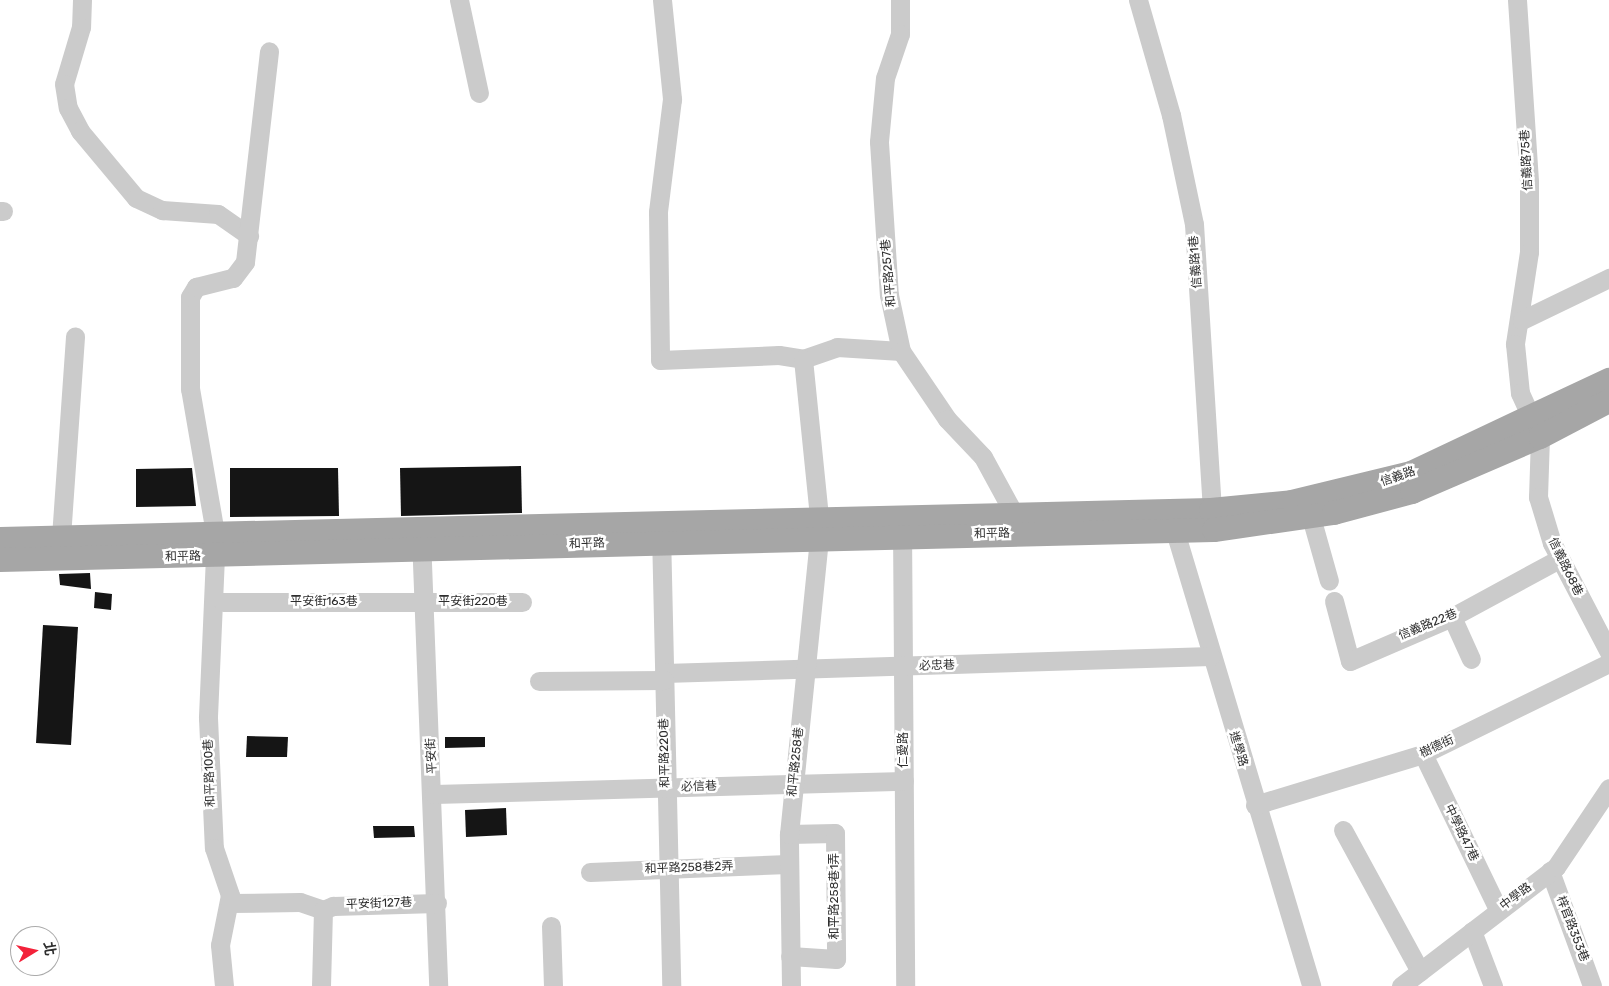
<!DOCTYPE html>
<html>
<head>
<meta charset="utf-8">
<style>
	body { margin:0 }
	#map { position:relative; width:1609px; height:986px; overflow:hidden; background:#fff; font-family:Rubik,"Noto Sans TC",sans-serif }
	div>[style] { position:absolute }
	.building>* { inset:0; background:#151515 }
	.minor>* { height:19px; margin:-9.5px; padding:0 9.5px; transform-origin:9.5px; border-radius:9.5px; background:#cbcbcb }
	.major>* { height:24px; margin:-12px; padding:0 12px; transform-origin:12px; border-radius:12px; background:#a6a6a6 }
	span { translate:-50% -50%; white-space:nowrap; text-align:center; line-height:1.15; -webkit-text-stroke:5px #fff; paint-order:stroke }
	.street-label { font-size:12px; color:#2e2e2e }
	.north { position:absolute; left:10px; top:926px; width:50px; height:50px; box-sizing:border-box; background:#fff; border:1px solid #ababab; border-radius:50%; rotate:81deg; font-size:14px; font-weight:700; line-height:20px; text-align:center; color:#2e2e2e }
	.north::after { content:''; display:block; margin:auto; width:18px; height:22px; background:#f3223a; clip-path:polygon(50% 0,100% 100%,50% 72%,0 100%) }
</style>
</head>
<body>
<div id="map">
	<div class="building">
		<i style="clip-path:polygon(521px 466px,522px 513px,401px 516px,400px 468px)"></i>
		<i style="clip-path:polygon(192px 468px,196px 506px,136px 507px,136px 469px)"></i>
		<i style="clip-path:polygon(230px 468px,338px 468px,339px 516px,230px 517px)"></i>
		<i style="clip-path:polygon(90px 573px,91px 589px,60px 585px,59px 574px)"></i>
		<i style="clip-path:polygon(95px 592px,112px 594px,111px 610px,94px 608px)"></i>
		<i style="clip-path:polygon(43px 625px,78px 627px,71px 745px,36px 743px)"></i>
		<i style="clip-path:polygon(247px 736px,288px 737px,287px 757px,246px 757px)"></i>
		<i style="clip-path:polygon(445px 737px,485px 737px,485px 747px,445px 748px)"></i>
		<i style="clip-path:polygon(506px 808px,507px 835px,466px 837px,465px 810px)"></i>
		<i style="clip-path:polygon(373px 826px,414px 826px,415px 837px,374px 838px)"></i>
	</div>
	<div class="minor">
		<i style="left:82px;top:0;width:27px;rotate:92deg"></i>
		<i style="left:81px;top:27px;width:59px;rotate:106.6deg"></i>
		<i style="left:64px;top:84px;width:24px;rotate:81deg"></i>
		<i style="left:68px;top:108px;width:26px;rotate:62deg"></i>
		<i style="left:80px;top:131px;width:87px;rotate:50.1deg"></i>
		<i style="left:136px;top:198px;width:29px;rotate:25deg"></i>
		<i style="left:162px;top:210px;width:56px;rotate:4.1deg"></i>
		<i style="left:218px;top:214px;width:38px;rotate:35deg"></i>
		<i style="left:459px;top:0;width:95px;rotate:77.9deg"></i>
		<i style="left:662px;top:0;width:100px;rotate:84.2deg"></i>
		<i style="left:672px;top:99px;width:114px;rotate:97.1deg"></i>
		<i style="left:658px;top:212px;width:148px;rotate:89.2deg"></i>
		<i style="left:660px;top:360px;width:119px;rotate:-2.4deg"></i>
		<i style="left:779px;top:355px;width:24px;rotate:9deg"></i>
		<i style="left:803px;top:359px;width:36px;rotate:-19deg"></i>
		<i style="left:837px;top:347px;width:64px;rotate:3.6deg"></i>
		<i style="left:900px;top:0;width:34px;rotate:90deg"></i>
		<i style="left:900px;top:34px;width:46px;rotate:108.8deg"></i>
		<i style="left:885px;top:78px;width:64px;rotate:95.4deg"></i>
		<i style="left:879px;top:142px;width:153px;rotate:86.3deg"></i>
		<i style="left:889px;top:295px;width:57px;rotate:77.9deg"></i>
		<i style="left:901px;top:351px;width:82px;rotate:55.9deg"></i>
		<i style="left:947px;top:419px;width:52px;rotate:46.5deg"></i>
		<i style="left:983px;top:457px;width:63px;rotate:61.4deg"></i>
		<i style="left:1138px;top:0;width:120px;rotate:74deg"></i>
		<i style="left:1171px;top:115px;width:111px;rotate:78.1deg"></i>
		<i style="left:1194px;top:224px;width:301px;rotate:86.4deg"></i>
		<i style="left:1517px;top:0;width:182px;rotate:86.2deg"></i>
		<i style="left:1529px;top:182px;width:70px;rotate:90deg"></i>
		<i style="left:1529px;top:252px;width:93px;rotate:98.7deg"></i>
		<i style="left:1515px;top:344px;width:49px;rotate:84.2deg"></i>
		<i style="left:1520px;top:393px;width:48px;rotate:65.6deg"></i>
		<i style="left:1540px;top:437px;width:60px;rotate:91.9deg"></i>
		<i style="left:1538px;top:497px;width:48px;rotate:73.1deg"></i>
		<i style="left:1552px;top:543px;width:123px;rotate:62.4deg"></i>
		<i style="left:0;top:211px;width:3px"></i>
		<i style="left:1522px;top:320px;width:97px;rotate:-25.8deg"></i>
		<i style="left:803px;top:359px;width:159px;rotate:84.2deg"></i>
		<i style="left:1311px;top:517px;width:66px;rotate:74.3deg"></i>
		<i style="left:1171px;top:518px;width:488px;rotate:73.3deg"></i>
		<i style="left:902px;top:526px;width:460px;rotate:89.6deg"></i>
		<i style="left:661px;top:532px;width:454px;rotate:88.7deg"></i>
		<i style="left:215px;top:533px;width:146px;rotate:-99.8deg"></i>
		<i style="left:190px;top:389px;width:92px;rotate:-90deg"></i>
		<i style="left:190px;top:297px;width:12px;rotate:-59deg"></i>
		<i style="left:196px;top:287px;width:38px;rotate:-14deg"></i>
		<i style="left:233px;top:278px;width:20px;rotate:-53deg"></i>
		<i style="left:245px;top:262px;width:212px;rotate:-83.5deg"></i>
		<i style="left:61px;top:537px;width:201px;rotate:-86deg"></i>
		<i style="left:421px;top:537px;width:449px;rotate:87.8deg"></i>
		<i style="left:215px;top:556px;width:162px;rotate:92.5deg"></i>
		<i style="left:208px;top:718px;width:130px;rotate:87.4deg"></i>
		<i style="left:214px;top:848px;width:50px;rotate:71.2deg"></i>
		<i style="left:230px;top:895px;width:51px;rotate:101.3deg"></i>
		<i style="left:220px;top:945px;width:41px;rotate:84.4deg"></i>
		<i style="left:1334px;top:601px;width:62px;rotate:75.1deg"></i>
		<i style="left:1350px;top:661px;width:111px;rotate:-23.3deg"></i>
		<i style="left:1452px;top:617px;width:122px;rotate:-28.5deg"></i>
		<i style="left:223px;top:602px;width:299px"></i>
		<i style="left:1452px;top:617px;width:46px;rotate:65.7deg"></i>
		<i style="left:664px;top:673px;width:547px;rotate:-1.78deg"></i>
		<i style="left:539px;top:681px;width:125px;rotate:-0.5deg"></i>
		<i style="left:1423px;top:754px;width:174px;rotate:64.2deg"></i>
		<i style="left:434px;top:794px;width:470px;rotate:-1.6deg"></i>
		<i style="left:1255px;top:805px;width:176px;rotate:-16.9deg"></i>
		<i style="left:1423px;top:754px;width:207px;rotate:-26.1deg"></i>
		<i style="left:1343px;top:830px;width:161px;rotate:61.4deg"></i>
		<i style="left:789px;top:834px;width:46px;rotate:-1.2deg"></i>
		<i style="left:835px;top:833px;width:126px;rotate:89.5deg"></i>
		<i style="left:836px;top:959px;width:46px;rotate:-176.3deg"></i>
		<i style="left:1550px;top:871px;width:122px;rotate:69.9deg"></i>
		<i style="left:590px;top:872px;width:198px;rotate:-2.3deg"></i>
		<i style="left:230px;top:903px;width:70px;rotate:-0.8deg"></i>
		<i style="left:300px;top:902px;width:24px;rotate:19deg"></i>
		<i style="left:323px;top:910px;width:11px;rotate:-22deg"></i>
		<i style="left:333px;top:906px;width:104px;rotate:-1.7deg"></i>
		<i style="left:551px;top:926px;width:60px;rotate:88.1deg"></i>
		<i style="left:1472px;top:931px;width:59px;rotate:69.1deg"></i>
		<i style="left:321px;top:986px;width:76px;rotate:-88.5deg"></i>
		<i style="left:791px;top:986px;width:152px;rotate:-90.8deg"></i>
		<i style="left:789px;top:834px;width:297px;rotate:-84.2deg"></i>
		<i style="left:1401px;top:986px;width:195px;rotate:-37.5deg"></i>
		<i style="left:1556px;top:867px;width:95px;rotate:-56.1deg"></i>
	</div>
	<div class="major">
		<i style="left:0;top:539px;width:1211px;rotate:-1.37deg"></i>
		<i style="left:1211px;top:510px;width:81px;rotate:-5.6deg"></i>
		<i style="left:1292px;top:502px;width:122px;rotate:-13.7deg"></i>
		<i style="left:1411px;top:473px;width:219px;rotate:-25.2deg"></i>
		<i style="left:0;top:560px;width:1214px;rotate:-1.42deg"></i>
		<i style="left:1214px;top:530px;width:121px;rotate:-8.1deg"></i>
		<i style="left:1334px;top:513px;width:81px;rotate:-15.1deg"></i>
		<i style="left:1412px;top:492px;width:139px;rotate:-23.3deg"></i>
		<i style="left:1540px;top:437px;width:78px;rotate:-27.6deg"></i>
	</div>
	<div class="street-label">
		<span style="left:1527px;top:160px;rotate:-93deg">信義路75巷</span>
		<span style="left:1196px;top:262px;rotate:-94deg">信義路1巷</span>
		<span style="left:889px;top:273px;rotate:-95deg">和平路257巷</span>
		<span style="left:1398px;top:477px;rotate:-19deg">信義路</span>
		<span style="left:992px;top:534px;rotate:-1deg">和平路</span>
		<span style="left:587px;top:544px;rotate:-2deg">和平路</span>
		<span style="left:183px;top:557px;rotate:-1deg">和平路</span>
		<span style="left:1565px;top:567px;rotate:64deg">信義路68巷</span>
		<span style="left:324px;top:602px">平安街163巷</span>
		<span style="left:473px;top:602px">平安街220巷</span>
		<span style="left:1428px;top:625px;rotate:-22deg">信義路22巷</span>
		<span style="left:937px;top:666px;rotate:-2deg">必忠巷</span>
		<span style="left:1437px;top:747px;rotate:-25deg">樹德街</span>
		<span style="left:1238px;top:749px;rotate:73deg">進學路</span>
		<span style="left:904px;top:750px;rotate:-90deg">仁愛路</span>
		<span style="left:665px;top:753px;rotate:-91deg">和平路220巷</span>
		<span style="left:432px;top:756px;rotate:-93deg">平安街</span>
		<span style="left:796px;top:762px;rotate:-84deg">和平路258巷</span>
		<span style="left:210px;top:773px;rotate:-92deg">和平路100巷</span>
		<span style="left:699px;top:787px;rotate:-2deg">必信巷</span>
		<span style="left:1461px;top:833px;rotate:64deg">中學路47巷</span>
		<span style="left:689px;top:868px;rotate:-2deg">和平路258巷2弄</span>
		<span style="left:835px;top:896px;rotate:-90deg">和平路258巷1弄</span>
		<span style="left:1516px;top:897px;rotate:-37deg">中學路</span>
		<span style="left:379px;top:904px;rotate:-2deg">平安街127巷</span>
		<span style="left:1572px;top:929px;rotate:69deg">梓官路353巷</span>
	</div>
	<div class="north">北</div>
</div>
</body>
</html>
